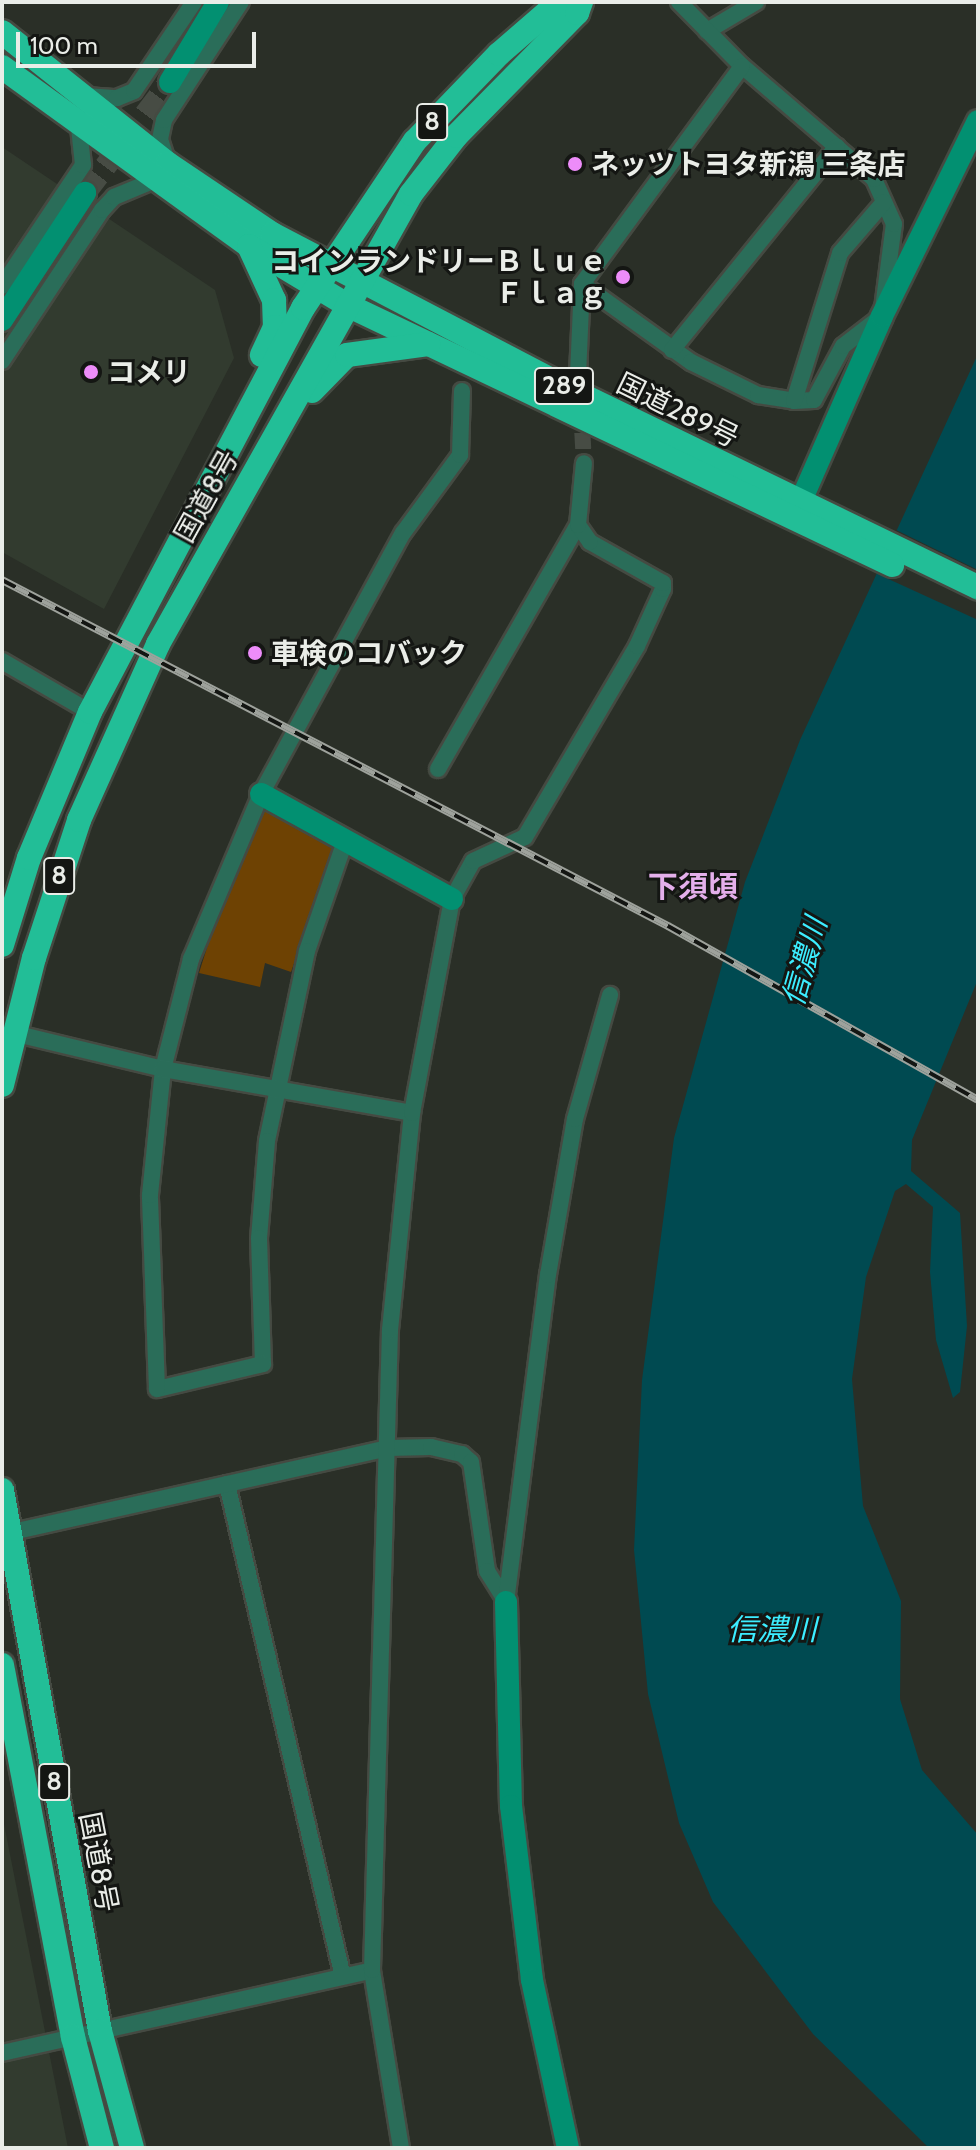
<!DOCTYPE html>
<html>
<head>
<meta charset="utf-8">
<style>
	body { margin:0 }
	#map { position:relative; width:980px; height:2150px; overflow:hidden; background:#2a2f27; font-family:Cabin,"Noto Sans JP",sans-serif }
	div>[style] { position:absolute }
	.built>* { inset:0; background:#323b2f }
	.green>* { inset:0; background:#6e4203 }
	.water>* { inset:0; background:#004a51 }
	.pier>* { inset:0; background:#2a2f27 }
	.street-tunnel>* { height:16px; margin-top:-8px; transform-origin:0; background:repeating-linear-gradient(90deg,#474c44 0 16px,transparent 0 24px) }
	.secondary-tunnel>* { height:22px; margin-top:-11px; transform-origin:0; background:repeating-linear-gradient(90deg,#474c44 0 22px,transparent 0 33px) }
	.roads { filter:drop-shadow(2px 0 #454a42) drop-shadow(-2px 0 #454a42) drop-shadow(0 2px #454a42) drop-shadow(0 -2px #454a42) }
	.street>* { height:16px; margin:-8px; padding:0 8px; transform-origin:8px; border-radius:8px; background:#2a6d59 }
	.secondary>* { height:22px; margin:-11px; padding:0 11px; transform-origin:11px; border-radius:11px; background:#029071 }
	.highway>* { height:24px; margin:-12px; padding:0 12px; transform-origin:12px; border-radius:12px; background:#22be97 }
	.rail>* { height:8px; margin-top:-4px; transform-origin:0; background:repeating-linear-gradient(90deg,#141613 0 15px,#9ea29c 0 30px); box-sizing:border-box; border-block:2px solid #9ea29c }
	.dots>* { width:22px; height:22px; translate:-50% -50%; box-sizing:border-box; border:4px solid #141613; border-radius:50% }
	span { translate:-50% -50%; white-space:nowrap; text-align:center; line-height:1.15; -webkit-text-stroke:6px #141613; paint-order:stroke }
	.shield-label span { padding:2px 6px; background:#141613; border:2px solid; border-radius:6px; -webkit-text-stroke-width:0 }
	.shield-label { font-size:26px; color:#eaede8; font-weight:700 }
	.poi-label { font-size:28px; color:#eaede8; font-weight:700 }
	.left { translate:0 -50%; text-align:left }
	.right { translate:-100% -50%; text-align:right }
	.street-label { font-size:28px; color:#eaede8 }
	.neighbourhood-label { font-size:30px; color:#e4afeb; font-weight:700 }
	.water-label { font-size:30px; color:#3cedff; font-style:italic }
	.frame { position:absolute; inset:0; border:4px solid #eaede8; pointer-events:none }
	.scale { position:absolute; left:16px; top:32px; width:240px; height:36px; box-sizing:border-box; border:4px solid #eaede8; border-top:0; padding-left:10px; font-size:24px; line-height:28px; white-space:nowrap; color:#eaede8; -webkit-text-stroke:6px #141613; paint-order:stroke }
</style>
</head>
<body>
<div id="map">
	<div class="built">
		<i style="clip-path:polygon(2px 147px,215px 290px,234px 358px,104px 609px,2px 552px)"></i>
		<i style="clip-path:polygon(2px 1814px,68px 2148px,2px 2148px)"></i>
	</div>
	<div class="green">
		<i style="clip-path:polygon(263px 806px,334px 848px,291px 972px,265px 963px,260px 987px,199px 973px,221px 903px)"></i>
	</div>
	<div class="water">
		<i style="clip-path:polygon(978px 354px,978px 979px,912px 1140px,911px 1171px,960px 1213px,967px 1326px,960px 1392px,953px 1398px,936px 1340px,930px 1272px,933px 1207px,906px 1184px,895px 1191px,866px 1277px,852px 1379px,863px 1506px,901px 1601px,900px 1699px,922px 1770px,978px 1835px,978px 2148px,929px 2148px,813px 2034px,713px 1902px,679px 1823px,648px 1694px,634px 1550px,642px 1380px,674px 1138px,745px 882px,800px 740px)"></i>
	</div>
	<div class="pier">
		<i style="clip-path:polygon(892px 528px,978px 570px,978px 620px,871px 571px)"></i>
	</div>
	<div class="street-tunnel">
		<i style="left:581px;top:409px;width:54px;rotate:86.8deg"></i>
	</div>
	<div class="secondary-tunnel">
		<i style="left:85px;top:193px;width:140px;rotate:-52.6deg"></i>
	</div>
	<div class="roads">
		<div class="street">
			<i style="left:707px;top:31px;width:57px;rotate:-30.6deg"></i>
			<i style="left:86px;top:96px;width:31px;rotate:4deg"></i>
			<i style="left:117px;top:98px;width:18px;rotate:-22deg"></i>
			<i style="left:134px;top:91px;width:107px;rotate:-56deg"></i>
			<i style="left:168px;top:164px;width:26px;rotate:-108deg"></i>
			<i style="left:160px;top:139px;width:19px;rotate:-78deg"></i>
			<i style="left:164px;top:120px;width:141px;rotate:-56.9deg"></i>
			<i style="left:582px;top:284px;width:134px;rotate:35.6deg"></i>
			<i style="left:691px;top:362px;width:75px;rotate:26.2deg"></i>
			<i style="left:758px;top:395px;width:36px;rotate:9deg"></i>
			<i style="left:794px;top:401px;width:20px;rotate:-3deg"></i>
			<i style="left:814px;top:400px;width:61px;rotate:-61.8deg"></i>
			<i style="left:843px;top:346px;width:49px;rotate:-37.6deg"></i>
			<i style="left:882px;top:316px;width:93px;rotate:-82.6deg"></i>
			<i style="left:894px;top:224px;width:49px;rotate:-114deg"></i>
			<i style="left:874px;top:179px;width:174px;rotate:-139.4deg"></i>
			<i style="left:742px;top:66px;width:90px;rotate:-134.5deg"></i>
			<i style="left:2px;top:286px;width:146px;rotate:-56.2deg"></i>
			<i style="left:83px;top:165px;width:47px;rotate:-96.1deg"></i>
			<i style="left:672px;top:350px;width:262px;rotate:-51deg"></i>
			<i style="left:2px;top:361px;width:181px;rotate:-56.5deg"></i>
			<i style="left:102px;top:210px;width:18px;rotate:-47deg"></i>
			<i style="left:114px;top:197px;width:44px;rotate:-22.5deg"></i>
			<i style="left:578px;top:375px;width:91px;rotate:-87.5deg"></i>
			<i style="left:582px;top:284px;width:270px;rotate:-53.7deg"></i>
			<i style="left:794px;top:401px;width:155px;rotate:-72.7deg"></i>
			<i style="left:840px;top:253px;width:67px;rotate:-49.2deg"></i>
			<i style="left:2px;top:661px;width:102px;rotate:30.1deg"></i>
			<i style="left:438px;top:769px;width:281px;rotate:-60.2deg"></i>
			<i style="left:344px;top:844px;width:113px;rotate:109.1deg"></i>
			<i style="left:307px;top:951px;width:194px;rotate:101.9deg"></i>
			<i style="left:267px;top:1141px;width:97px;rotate:94.7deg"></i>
			<i style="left:259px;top:1238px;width:126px;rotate:88.2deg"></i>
			<i style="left:263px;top:1364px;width:109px;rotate:166.7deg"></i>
			<i style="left:157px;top:1389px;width:194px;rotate:-92.1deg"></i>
			<i style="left:150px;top:1195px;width:127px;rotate:-84.1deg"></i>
			<i style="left:163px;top:1069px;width:114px;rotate:-75.7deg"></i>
			<i style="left:191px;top:959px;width:179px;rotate:-67deg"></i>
			<i style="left:261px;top:794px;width:297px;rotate:-61.5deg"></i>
			<i style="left:403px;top:533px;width:97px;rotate:-53.8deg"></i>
			<i style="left:460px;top:455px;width:64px;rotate:-88.2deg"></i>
			<i style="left:13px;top:1033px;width:154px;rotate:13.5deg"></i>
			<i style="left:163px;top:1069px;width:253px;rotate:10deg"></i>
			<i style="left:227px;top:1484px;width:506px;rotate:76.76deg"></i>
			<i style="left:8px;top:1533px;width:389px;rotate:-12.6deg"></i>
			<i style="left:388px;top:1448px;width:43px;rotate:-1.3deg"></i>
			<i style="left:431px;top:1447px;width:32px;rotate:13deg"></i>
			<i style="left:462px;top:1454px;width:12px;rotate:42deg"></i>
			<i style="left:471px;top:1462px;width:110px;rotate:81.6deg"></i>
			<i style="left:487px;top:1571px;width:36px;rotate:58deg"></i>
			<i style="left:506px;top:1602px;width:330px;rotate:-82.7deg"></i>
			<i style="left:548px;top:1275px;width:158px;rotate:-80.2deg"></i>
			<i style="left:575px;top:1119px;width:129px;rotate:-74.2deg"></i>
			<i style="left:2px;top:2053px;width:379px;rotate:-12.6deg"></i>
			<i style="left:401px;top:2148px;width:180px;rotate:-99.3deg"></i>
			<i style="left:372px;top:1970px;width:640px;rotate:-88.39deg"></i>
			<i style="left:390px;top:1330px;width:218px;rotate:-84.2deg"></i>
			<i style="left:412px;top:1113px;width:218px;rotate:-79.4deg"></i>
			<i style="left:452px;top:899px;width:43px;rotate:-61.1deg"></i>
			<i style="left:473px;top:861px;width:57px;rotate:-24.8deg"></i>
			<i style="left:525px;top:837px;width:221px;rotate:-59.6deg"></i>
			<i style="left:637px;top:646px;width:63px;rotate:-65.5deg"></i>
			<i style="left:663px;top:589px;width:6px;rotate:-90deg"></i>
			<i style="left:663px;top:583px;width:84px;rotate:-150.7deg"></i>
			<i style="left:590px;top:542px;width:21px;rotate:-125deg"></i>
			<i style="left:578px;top:525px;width:62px;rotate:-84.5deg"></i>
		</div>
		<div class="secondary">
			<i style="left:170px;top:82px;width:93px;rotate:-59deg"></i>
			<i style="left:2px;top:320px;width:152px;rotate:-56.8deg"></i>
			<i style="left:800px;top:503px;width:204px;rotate:-66.3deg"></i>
			<i style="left:882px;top:316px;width:217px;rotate:-63.8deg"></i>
			<i style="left:261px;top:794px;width:218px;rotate:28.8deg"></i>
			<i style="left:506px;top:1602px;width:204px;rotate:88.6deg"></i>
			<i style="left:511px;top:1806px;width:175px;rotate:83.1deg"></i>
			<i style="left:532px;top:1980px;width:172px;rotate:77.9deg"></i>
		</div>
		<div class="highway">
			<i style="left:2px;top:32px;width:212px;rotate:38.5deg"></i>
			<i style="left:168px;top:164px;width:125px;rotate:33.9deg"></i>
			<i style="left:272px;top:234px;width:322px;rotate:27.6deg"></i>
			<i style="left:557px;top:383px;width:468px;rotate:25.9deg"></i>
			<i style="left:2px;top:67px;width:305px;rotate:35.9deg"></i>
			<i style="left:249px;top:246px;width:114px;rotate:31deg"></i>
			<i style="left:347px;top:305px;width:604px;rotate:25.5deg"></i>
			<i style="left:249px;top:246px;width:60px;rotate:65.2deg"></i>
			<i style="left:274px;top:300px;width:27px;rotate:88deg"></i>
			<i style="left:275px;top:327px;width:31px;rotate:115deg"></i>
			<i style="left:312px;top:391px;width:50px;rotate:-45.8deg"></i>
			<i style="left:347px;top:355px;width:82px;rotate:-7.7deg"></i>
			<i style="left:2px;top:945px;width:91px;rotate:-72.8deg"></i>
			<i style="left:29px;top:858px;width:158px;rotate:-67.3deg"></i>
			<i style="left:90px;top:712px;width:457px;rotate:-62.2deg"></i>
			<i style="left:303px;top:308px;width:201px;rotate:-56.2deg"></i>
			<i style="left:415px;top:141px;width:121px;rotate:-46deg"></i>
			<i style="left:499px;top:54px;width:79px;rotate:-40.9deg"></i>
			<i style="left:2px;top:1085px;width:131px;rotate:-75.9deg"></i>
			<i style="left:34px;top:958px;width:145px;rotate:-71.9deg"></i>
			<i style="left:79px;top:820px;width:193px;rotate:-65.8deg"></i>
			<i style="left:158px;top:644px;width:516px;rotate:-60.65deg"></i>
			<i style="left:411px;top:194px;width:73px;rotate:-52.2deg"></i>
			<i style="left:456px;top:136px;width:173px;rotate:-45.5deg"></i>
			<i style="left:577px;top:13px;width:12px;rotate:-70deg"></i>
			<i style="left:2px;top:1490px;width:550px;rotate:79.73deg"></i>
			<i style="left:100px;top:2031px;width:121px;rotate:74.7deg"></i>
			<i style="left:2px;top:1665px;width:379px;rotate:79.2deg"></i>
			<i style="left:73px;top:2037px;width:115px;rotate:75.4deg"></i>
		</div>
	</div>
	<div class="rail">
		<i style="left:2px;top:580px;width:751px;rotate:27.45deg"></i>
		<i style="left:668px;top:926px;width:355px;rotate:29.3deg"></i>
	</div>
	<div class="dots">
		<i style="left:575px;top:164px;background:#ed8cf9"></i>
		<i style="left:623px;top:277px;background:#ed8cf9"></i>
		<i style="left:91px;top:372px;background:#ed8cf9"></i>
		<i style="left:255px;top:653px;background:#ed8cf9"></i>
	</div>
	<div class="shield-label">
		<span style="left:432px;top:122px">8</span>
		<span style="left:564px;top:386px">289</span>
		<span style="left:59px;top:876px">8</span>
		<span style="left:54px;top:1782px">8</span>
	</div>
	<div class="poi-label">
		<span class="left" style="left:591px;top:164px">ネッツトヨタ新潟 三条店</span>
		<span class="right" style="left:607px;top:277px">コインランドリーＢｌｕｅ<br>Ｆｌａｇ</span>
		<span class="left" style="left:107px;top:372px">コメリ</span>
		<span class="left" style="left:271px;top:653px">車検のコバック</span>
	</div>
	<div class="street-label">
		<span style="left:678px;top:410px;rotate:26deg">国道289号</span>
		<span style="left:206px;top:496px;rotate:-61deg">国道8号</span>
		<span style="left:99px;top:1862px;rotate:79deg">国道8号</span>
	</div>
	<div class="neighbourhood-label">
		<span style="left:693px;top:887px">下須頃</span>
	</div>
	<div class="water-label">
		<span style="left:805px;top:962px;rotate:-74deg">信濃川</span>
		<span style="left:772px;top:1630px">信濃川</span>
	</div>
	<div class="frame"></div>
	<div class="scale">100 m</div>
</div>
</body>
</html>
